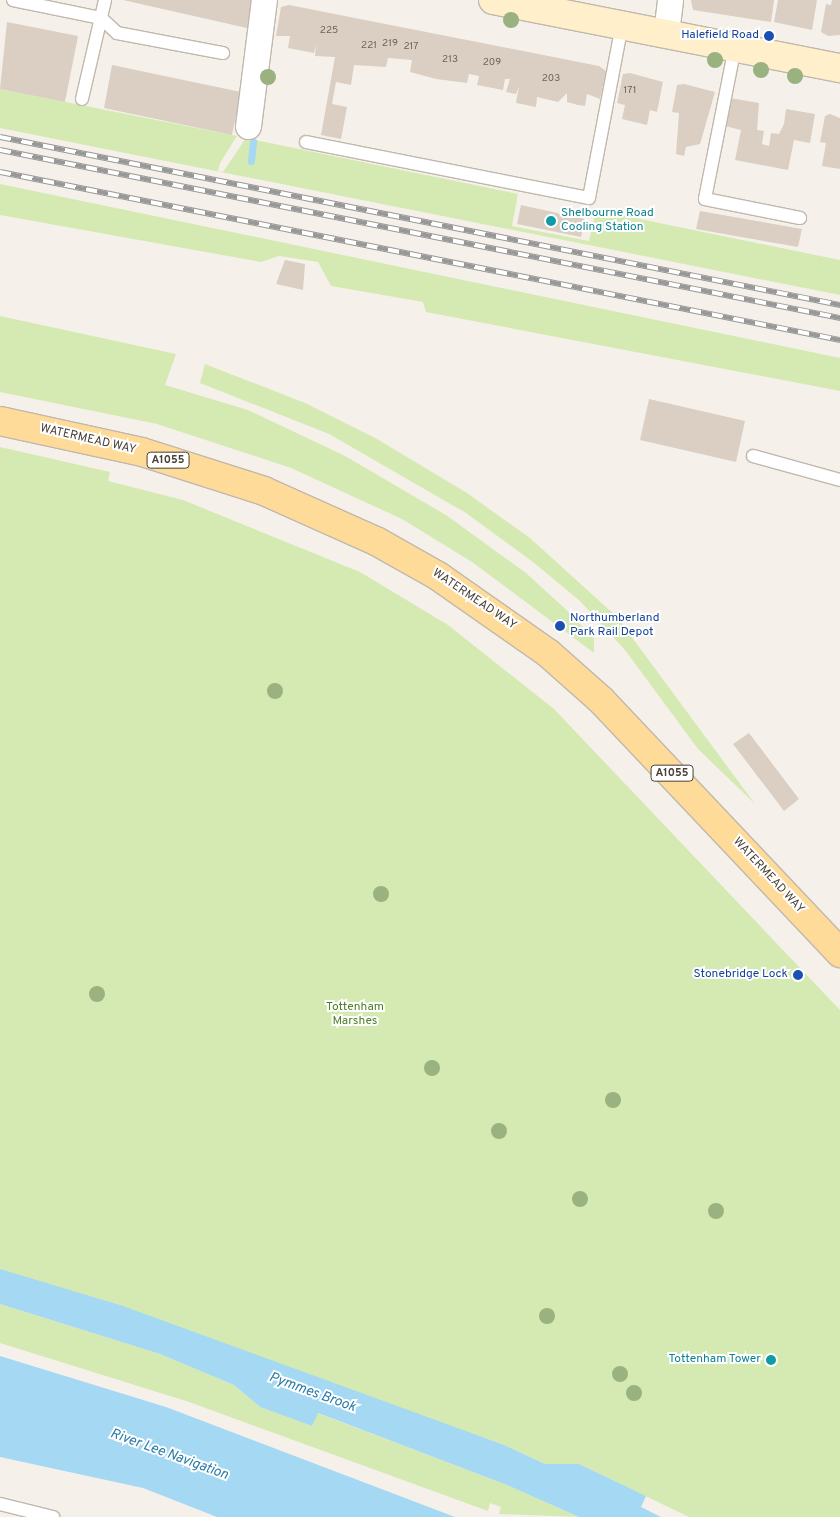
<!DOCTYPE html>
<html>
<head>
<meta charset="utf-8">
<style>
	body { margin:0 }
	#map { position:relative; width:840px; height:1517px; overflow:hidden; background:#f5f1ea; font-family:Overpass,sans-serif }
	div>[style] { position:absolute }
	.green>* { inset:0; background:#d4eab2 }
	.water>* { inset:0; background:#a5d8f3 }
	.stream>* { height:7px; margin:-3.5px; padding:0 3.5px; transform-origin:3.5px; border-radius:3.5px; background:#a5d8f3 }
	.building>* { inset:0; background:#dacfc2 }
	.roads { filter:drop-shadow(1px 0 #c1b8ac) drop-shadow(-1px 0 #c1b8ac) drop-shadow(0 1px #c1b8ac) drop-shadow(0 -1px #c1b8ac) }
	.lane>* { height:12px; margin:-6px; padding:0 6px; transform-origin:6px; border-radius:6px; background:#fff }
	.street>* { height:25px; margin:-12.5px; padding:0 12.5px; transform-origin:12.5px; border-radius:12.5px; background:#fff }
	.secondary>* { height:28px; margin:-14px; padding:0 14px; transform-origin:14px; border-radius:14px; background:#ffefca }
	.primary>* { height:28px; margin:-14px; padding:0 14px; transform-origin:14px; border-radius:14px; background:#ffdb99 }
	.rail>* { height:5.5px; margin-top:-2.75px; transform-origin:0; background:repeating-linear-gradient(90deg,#fff 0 11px,#989898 0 22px); box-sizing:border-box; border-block:1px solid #989898 }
	.trees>* { width:16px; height:16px; margin:-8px; border-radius:50%; background:#99b27f }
	.dots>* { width:14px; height:14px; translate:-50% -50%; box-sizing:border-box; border:2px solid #fff; border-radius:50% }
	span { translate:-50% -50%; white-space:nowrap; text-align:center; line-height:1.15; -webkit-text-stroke:4px #fff; paint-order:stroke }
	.number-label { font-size:10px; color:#6d645a }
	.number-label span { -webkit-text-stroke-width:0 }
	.shield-label span { padding:1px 4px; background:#fff; border:1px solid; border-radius:4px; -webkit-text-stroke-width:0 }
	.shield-label { font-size:11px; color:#494137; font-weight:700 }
	.transit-label { font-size:12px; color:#164399 }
	.right { translate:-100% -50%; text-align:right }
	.left { translate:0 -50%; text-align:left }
	.culture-label { font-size:12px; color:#0d838f }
	.street-label { font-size:12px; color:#494137 }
	.park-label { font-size:12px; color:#4e7e28 }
	.water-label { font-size:14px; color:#297ba8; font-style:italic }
</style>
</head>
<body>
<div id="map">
	<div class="green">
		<i style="clip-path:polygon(0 89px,237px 136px,220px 163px,218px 171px,223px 172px,246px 138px,518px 194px,512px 226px,589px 241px,596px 210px,840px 260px,840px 295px,0 128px)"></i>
		<i style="clip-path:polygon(0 184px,840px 358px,840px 391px,426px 312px,423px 302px,331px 286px,318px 262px,279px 256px,261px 262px,0 215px)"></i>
		<i style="clip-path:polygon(0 316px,176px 354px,165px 385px,248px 410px,345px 456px,446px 515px,526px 573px,572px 615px,594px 639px,594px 653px,472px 562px,402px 519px,291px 468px,157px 424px,0 392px)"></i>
		<i style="clip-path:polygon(205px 364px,305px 403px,377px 439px,467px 493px,530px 538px,617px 617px,755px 804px,698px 749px,625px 650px,580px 601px,533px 562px,466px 513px,329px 434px,200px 383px)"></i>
		<i style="clip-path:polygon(0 447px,110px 472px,108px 481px,183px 500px,360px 572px,448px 625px,554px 709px,840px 1010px,840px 1517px,689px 1517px,579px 1464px,545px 1464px,504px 1445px,0 1269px)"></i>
		<i style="clip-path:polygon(0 1304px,160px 1354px,234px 1385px,260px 1407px,312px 1426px,317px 1413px,507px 1485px,579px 1517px,499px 1514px,501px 1507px,490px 1503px,488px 1511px,189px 1402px,0 1343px)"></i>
	</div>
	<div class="water">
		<i style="clip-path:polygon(0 1269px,123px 1306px,504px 1445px,545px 1464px,579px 1464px,646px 1496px,641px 1507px,661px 1517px,579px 1517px,507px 1485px,318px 1413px,312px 1426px,260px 1407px,234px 1385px,160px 1354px,0 1304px)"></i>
		<i style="clip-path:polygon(0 1356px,166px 1407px,455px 1517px,217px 1517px,143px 1488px,0 1457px)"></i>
	</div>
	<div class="stream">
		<i style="left:251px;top:161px;width:20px;rotate:-84deg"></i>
	</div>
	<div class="building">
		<i style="clip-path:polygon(123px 0,252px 0,247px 28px)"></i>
		<i style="clip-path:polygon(691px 0,774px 0,771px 22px,693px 10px)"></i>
		<i style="clip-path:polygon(778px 0,817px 0,812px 30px,774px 22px)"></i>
		<i style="clip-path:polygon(832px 0,840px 0,840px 35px,828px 36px,821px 32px,826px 4px,831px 5px)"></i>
		<i style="clip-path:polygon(289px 5px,599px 66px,606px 71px,600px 99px,587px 94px,585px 106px,578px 105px,567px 102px,567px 93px,558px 102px,537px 97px,536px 107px,516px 103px,519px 86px,516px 94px,506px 92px,510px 79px,505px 79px,503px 90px,477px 85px,479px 76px,469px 74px,467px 83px,436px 79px,410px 72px,412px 60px,388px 58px,386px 67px,354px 65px,351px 85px,336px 82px,332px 104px,347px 107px,341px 139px,321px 135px,335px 57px,315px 56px,316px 44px,314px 53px,288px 48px,290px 36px,276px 36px,281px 7px)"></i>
		<i style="clip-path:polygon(7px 22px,78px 36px,65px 102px,0 89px)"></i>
		<i style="clip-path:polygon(112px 65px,241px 92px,232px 135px,104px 108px)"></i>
		<i style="clip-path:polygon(630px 73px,663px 82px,657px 112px,650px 110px,647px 125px,622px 119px,625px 105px,617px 103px,623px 74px)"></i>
		<i style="clip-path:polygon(684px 84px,715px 92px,700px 144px,686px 147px,684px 156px,676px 154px,679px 113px,672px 112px,677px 85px)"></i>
		<i style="clip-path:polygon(730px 98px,759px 103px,757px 130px,764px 131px,762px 144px,769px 146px,771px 133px,779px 134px,784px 124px,786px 109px,815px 114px,810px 143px,794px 140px,788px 170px,735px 160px,741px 130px,725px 126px)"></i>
		<i style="clip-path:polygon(830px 114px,840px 118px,840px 169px,822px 166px,826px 143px,820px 142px,825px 116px)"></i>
		<i style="clip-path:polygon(521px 205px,585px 219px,581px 237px,517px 224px)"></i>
		<i style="clip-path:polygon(700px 211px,802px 229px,798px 247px,696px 229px)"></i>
		<i style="clip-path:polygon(285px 260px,305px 264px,303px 290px,276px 284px)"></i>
		<i style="clip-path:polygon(649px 399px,745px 421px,736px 462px,640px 440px)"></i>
		<i style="clip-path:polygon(749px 733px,799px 799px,784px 811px,733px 744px)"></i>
	</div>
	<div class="roads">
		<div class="lane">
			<i style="left:13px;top:0;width:90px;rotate:11.6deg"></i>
			<i style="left:101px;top:18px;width:22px;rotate:43deg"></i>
			<i style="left:117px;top:33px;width:108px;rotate:10.7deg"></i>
			<i style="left:735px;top:47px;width:155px;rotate:101.2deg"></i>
			<i style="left:705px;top:199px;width:97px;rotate:11.3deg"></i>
			<i style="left:82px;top:99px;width:102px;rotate:-76.9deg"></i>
			<i style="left:306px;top:142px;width:288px;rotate:11.2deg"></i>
			<i style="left:589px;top:198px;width:176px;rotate:-79.2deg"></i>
			<i style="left:753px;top:456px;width:90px;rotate:15.4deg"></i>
			<i style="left:0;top:1504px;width:55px;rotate:13.8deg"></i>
		</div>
		<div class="street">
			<i style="left:666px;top:33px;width:33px;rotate:-83deg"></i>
			<i style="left:248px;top:126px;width:127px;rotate:-82.8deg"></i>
		</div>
		<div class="secondary">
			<i style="left:493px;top:0;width:354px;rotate:11.1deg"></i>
		</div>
		<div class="primary">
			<i style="left:0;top:421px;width:145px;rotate:12.3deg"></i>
			<i style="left:142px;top:452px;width:128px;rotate:17.7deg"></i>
			<i style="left:264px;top:491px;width:123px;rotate:24.1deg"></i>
			<i style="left:376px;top:541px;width:71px;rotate:29.4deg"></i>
			<i style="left:438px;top:576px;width:134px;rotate:35deg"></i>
			<i style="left:548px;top:653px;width:72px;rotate:41.6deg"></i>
			<i style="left:602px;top:701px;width:347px;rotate:46.6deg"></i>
		</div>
	</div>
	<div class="rail">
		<i style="left:0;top:137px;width:857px;rotate:11.31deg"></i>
		<i style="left:0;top:150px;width:857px;rotate:11.31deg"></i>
		<i style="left:0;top:172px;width:857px;rotate:11.31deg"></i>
	</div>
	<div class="trees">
		<i style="left:511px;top:20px"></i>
		<i style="left:715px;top:60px"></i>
		<i style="left:761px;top:70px"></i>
		<i style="left:795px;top:76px"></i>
		<i style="left:268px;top:77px"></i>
		<i style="left:275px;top:691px"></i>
		<i style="left:381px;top:894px"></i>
		<i style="left:97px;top:994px"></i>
		<i style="left:432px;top:1068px"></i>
		<i style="left:613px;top:1100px"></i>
		<i style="left:499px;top:1131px"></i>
		<i style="left:580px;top:1199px"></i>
		<i style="left:716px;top:1211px"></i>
		<i style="left:547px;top:1316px"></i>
		<i style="left:620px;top:1374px"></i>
		<i style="left:634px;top:1393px"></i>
	</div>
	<div class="dots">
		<i style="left:769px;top:36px;background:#1a4fb4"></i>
		<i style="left:551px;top:221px;background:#0f9aa8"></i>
		<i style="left:560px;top:626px;background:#1a4fb4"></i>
		<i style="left:798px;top:975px;background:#1a4fb4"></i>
		<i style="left:771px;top:1360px;background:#0f9aa8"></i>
	</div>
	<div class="number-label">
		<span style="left:329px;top:31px">225</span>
		<span style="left:390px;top:44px">219</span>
		<span style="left:369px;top:46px">221</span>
		<span style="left:411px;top:47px">217</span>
		<span style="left:450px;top:60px">213</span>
		<span style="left:492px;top:63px">209</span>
		<span style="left:551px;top:79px">203</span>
		<span style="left:630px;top:91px">171</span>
	</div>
	<div class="shield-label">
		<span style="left:168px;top:460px">A1055</span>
		<span style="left:672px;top:773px">A1055</span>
	</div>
	<div class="transit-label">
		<span class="right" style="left:759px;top:36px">Halefield Road</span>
		<span class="left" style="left:570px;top:626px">Northumberland<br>Park Rail Depot</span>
		<span class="right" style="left:788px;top:975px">Stonebridge Lock</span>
	</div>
	<div class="culture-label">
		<span class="left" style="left:561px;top:221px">Shelbourne Road<br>Cooling Station</span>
		<span class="right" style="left:761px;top:1360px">Tottenham Tower</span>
	</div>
	<div class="street-label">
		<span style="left:88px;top:440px;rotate:13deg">WATERMEAD WAY</span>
		<span style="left:474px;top:600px;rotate:34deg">WATERMEAD WAY</span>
		<span style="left:768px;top:876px;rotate:47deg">WATERMEAD WAY</span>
	</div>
	<div class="park-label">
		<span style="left:355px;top:1015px">Tottenham<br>Marshes</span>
	</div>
	<div class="water-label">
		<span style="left:312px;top:1393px;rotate:20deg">Pymmes Brook</span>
		<span style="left:169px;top:1455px;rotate:20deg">River Lee Navigation</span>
	</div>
</div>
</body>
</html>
